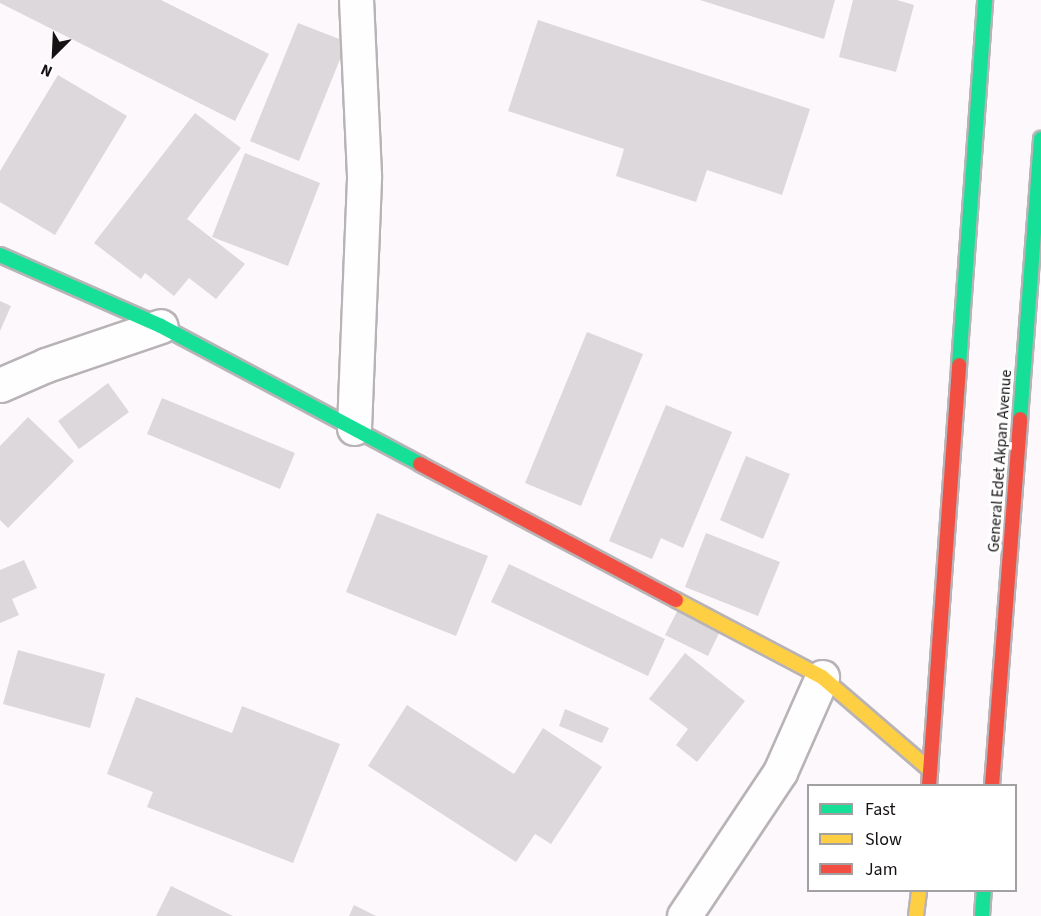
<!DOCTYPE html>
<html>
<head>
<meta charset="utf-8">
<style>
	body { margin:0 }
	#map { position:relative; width:1041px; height:916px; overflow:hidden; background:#fdf8fb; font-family:"Source Sans 3",sans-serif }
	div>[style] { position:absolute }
	.building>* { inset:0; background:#dcd8db }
	.roads { filter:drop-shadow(2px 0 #b8b3b6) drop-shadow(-2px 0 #b8b3b6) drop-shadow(0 2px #b8b3b6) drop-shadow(0 -2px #b8b3b6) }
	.street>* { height:33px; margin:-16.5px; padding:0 16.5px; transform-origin:16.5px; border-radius:16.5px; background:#fffefe }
	.fast>* { height:14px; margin:-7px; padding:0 7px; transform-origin:7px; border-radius:7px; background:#16e098 }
	.slow>* { height:14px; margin:-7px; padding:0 7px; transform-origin:7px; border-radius:7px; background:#ffcf43 }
	.jam>* { height:14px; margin:-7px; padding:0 7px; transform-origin:7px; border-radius:7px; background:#f24e42 }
	span { translate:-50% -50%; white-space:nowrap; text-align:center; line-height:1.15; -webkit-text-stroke:6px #fff; paint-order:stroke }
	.street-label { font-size:16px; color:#161214 }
	.legend { position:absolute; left:807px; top:784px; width:210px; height:108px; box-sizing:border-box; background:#fff; border:2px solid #a2a0a1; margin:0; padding:8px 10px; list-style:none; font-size:18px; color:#161214 }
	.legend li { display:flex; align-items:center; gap:12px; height:30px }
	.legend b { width:30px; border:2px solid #a2a0a1 }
	.north { position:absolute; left:24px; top:24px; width:60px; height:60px; -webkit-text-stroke:4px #fff; paint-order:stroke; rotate:204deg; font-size:16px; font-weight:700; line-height:24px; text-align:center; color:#161214 }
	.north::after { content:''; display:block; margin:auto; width:21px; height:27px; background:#161214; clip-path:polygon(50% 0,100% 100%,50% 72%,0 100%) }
</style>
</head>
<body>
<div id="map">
	<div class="building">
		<i style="clip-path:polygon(0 0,161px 0,269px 54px,235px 121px,0 3px)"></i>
		<i style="clip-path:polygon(700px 0,835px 0,824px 39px)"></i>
		<i style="clip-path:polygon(853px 0,897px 0,914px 5px,896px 72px,839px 57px)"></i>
		<i style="clip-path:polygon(538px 20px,810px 109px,782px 195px,707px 170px,696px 202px,616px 176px,624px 149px,508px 111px)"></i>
		<i style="clip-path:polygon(298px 23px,347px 42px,299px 161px,250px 141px)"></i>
		<i style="clip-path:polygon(58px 75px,127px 116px,55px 235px,0 202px,0 171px)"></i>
		<i style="clip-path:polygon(195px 113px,241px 148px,187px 219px,245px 264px,216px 299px,189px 278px,174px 296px,145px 273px,141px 279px,94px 243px)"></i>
		<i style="clip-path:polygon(245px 153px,320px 183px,288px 266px,212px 237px)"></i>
		<i style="clip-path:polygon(0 301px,11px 306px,0 331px)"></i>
		<i style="clip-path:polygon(587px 332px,643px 354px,581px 506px,525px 483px)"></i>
		<i style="clip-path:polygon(108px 383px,129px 412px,79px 449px,58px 421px)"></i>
		<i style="clip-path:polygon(162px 398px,295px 453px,280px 489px,147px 434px)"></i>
		<i style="clip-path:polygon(666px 405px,732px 432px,683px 548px,661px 538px,652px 559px,609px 541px)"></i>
		<i style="clip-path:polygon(28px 417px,74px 461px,8px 528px,0 520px,0 446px)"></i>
		<i style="clip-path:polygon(746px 456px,790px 474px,763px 539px,720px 520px)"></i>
		<i style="clip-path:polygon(377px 513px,488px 556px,456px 636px,346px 592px)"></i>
		<i style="clip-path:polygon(706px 533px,780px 562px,758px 616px,685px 587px)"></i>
		<i style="clip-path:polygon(24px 560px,37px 588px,12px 599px,19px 615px,0 623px,0 570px)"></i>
		<i style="clip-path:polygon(509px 564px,665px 639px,648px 676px,491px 602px)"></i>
		<i style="clip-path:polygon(683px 600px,725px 621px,708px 656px,665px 635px)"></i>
		<i style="clip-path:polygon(18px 650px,105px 674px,90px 728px,3px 704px)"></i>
		<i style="clip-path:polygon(685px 653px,745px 701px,697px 762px,676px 745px,688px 729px,649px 699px)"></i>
		<i style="clip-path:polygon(136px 697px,232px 733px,242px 706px,340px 744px,293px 863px,147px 807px,153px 792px,107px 774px)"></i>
		<i style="clip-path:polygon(407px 705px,514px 774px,543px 728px,602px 767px,551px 844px,535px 834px,516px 862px,368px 766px)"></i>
		<i style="clip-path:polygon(565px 709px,609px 728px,602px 743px,559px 726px)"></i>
		<i style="clip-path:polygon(171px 886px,233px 916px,156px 916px)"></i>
		<i style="clip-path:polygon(354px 905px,376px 916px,349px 916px)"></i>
	</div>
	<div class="roads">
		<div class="street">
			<i style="left:0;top:385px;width:50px;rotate:-23.5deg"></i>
			<i style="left:46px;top:365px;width:121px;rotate:-18.7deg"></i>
			<i style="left:354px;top:428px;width:253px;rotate:-87.7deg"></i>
			<i style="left:364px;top:175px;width:175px;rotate:-92.6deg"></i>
			<i style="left:684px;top:916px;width:173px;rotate:-56.3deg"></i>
			<i style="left:780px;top:772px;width:104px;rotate:-66.1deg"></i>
		</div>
		<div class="fast">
			<i style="left:0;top:255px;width:176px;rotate:23.8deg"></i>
			<i style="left:161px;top:326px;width:293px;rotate:28deg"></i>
			<i style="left:959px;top:365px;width:366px;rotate:-85.9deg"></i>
			<i style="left:1020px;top:419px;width:281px;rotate:-85.7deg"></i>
			<i style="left:982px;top:916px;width:26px;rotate:-86deg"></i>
		</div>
		<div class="slow">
			<i style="left:676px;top:600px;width:165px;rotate:27.8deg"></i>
			<i style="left:822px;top:677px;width:143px;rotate:40.7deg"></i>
			<i style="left:916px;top:916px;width:26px;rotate:-83deg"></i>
		</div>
		<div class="jam">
			<i style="left:420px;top:464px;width:290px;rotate:28deg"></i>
			<i style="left:929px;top:786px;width:422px;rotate:-85.9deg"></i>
			<i style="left:992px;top:786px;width:368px;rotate:-85.6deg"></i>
		</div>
	</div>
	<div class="street-label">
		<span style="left:1000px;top:461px;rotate:-86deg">General Edet Akpan Avenue</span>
	</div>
	<ul class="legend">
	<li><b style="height:8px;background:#16e098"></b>Fast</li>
	<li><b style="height:8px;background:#ffcf43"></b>Slow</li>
	<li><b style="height:8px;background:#f24e42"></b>Jam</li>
	</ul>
	<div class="north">N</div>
</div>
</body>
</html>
